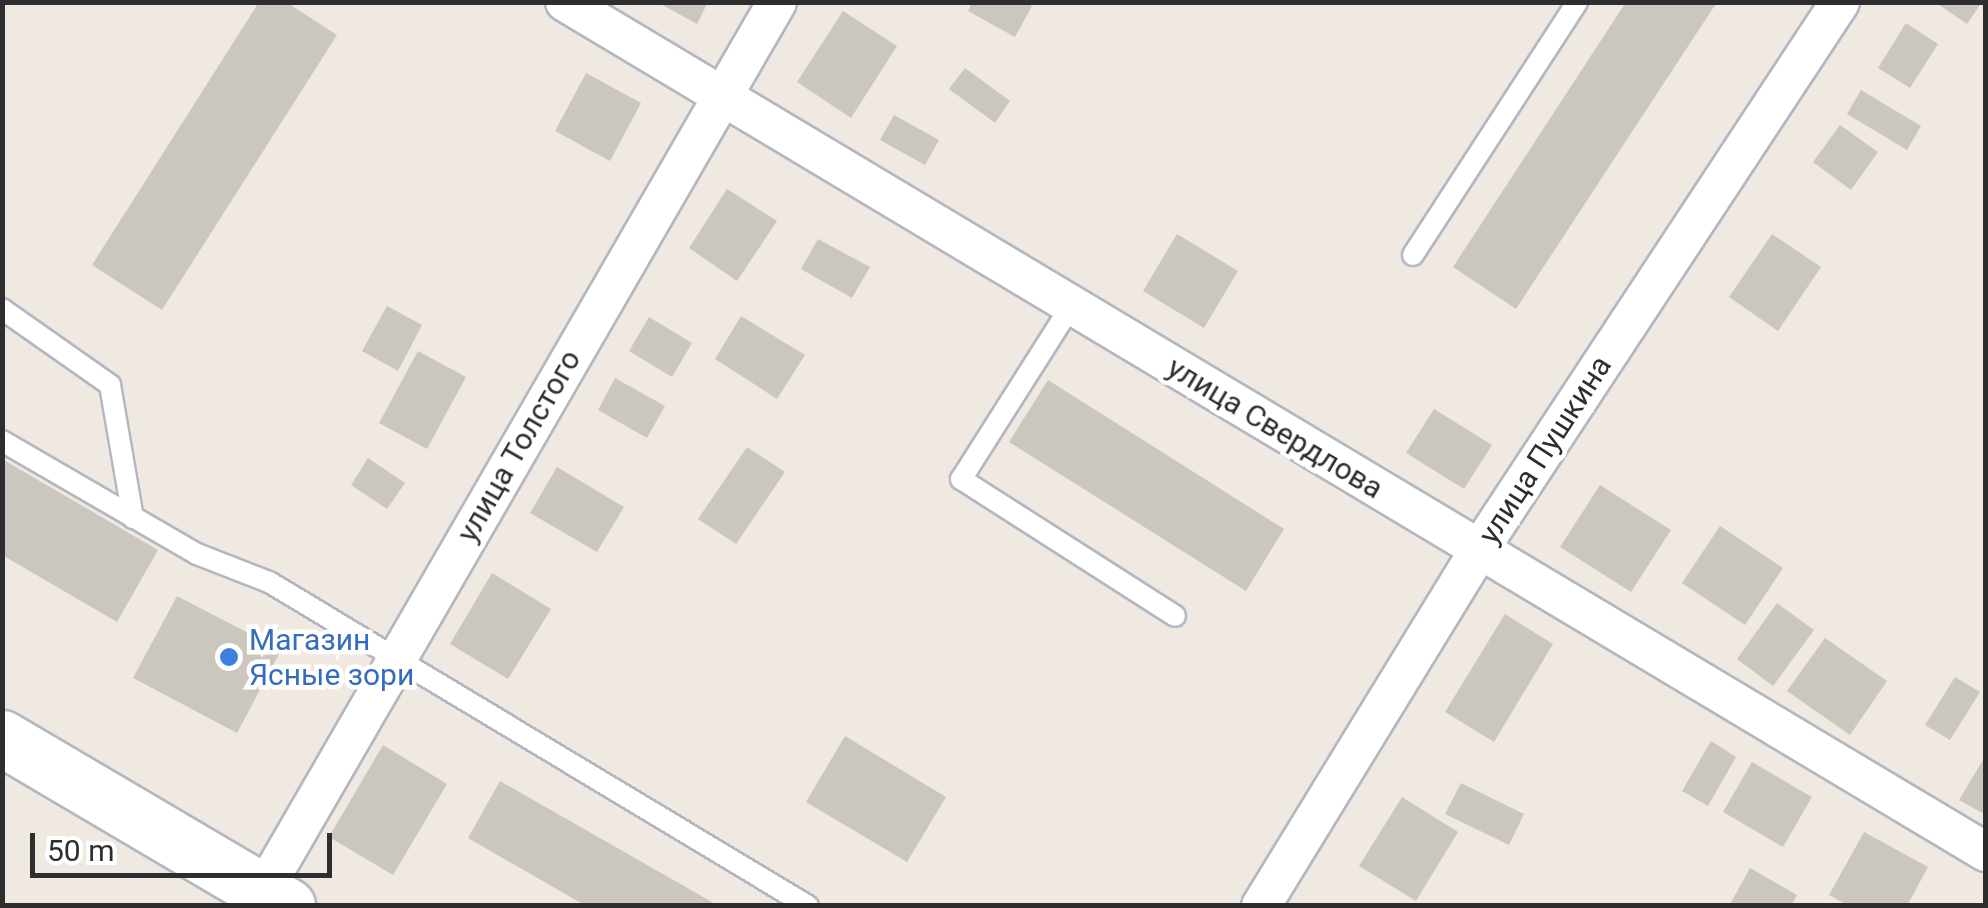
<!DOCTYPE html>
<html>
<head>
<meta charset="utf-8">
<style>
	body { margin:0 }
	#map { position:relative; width:1988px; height:908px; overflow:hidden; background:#efe9e1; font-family:Roboto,sans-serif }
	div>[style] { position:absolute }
	.building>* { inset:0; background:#cbc7bf }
	.roads { filter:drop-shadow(2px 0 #b4b7c1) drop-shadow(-2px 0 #b4b7c1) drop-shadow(0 2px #b4b7c1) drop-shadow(0 -2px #b4b7c1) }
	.service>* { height:20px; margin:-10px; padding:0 10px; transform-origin:10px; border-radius:10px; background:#fff }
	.minor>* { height:38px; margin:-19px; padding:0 19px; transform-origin:19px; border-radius:19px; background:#fff }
	.secondary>* { height:55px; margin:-27.5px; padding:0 27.5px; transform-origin:27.5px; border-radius:27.5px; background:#fff }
	.dots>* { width:28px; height:28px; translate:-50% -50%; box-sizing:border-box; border:5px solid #fff; border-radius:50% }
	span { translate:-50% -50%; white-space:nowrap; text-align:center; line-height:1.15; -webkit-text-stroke:9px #fff; paint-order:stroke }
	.street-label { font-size:30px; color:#2e2e2e }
	.shop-label { font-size:30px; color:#366cbe }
	.left { translate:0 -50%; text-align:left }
	.frame { position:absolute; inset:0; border:5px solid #2e2e2e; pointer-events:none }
	.scale { position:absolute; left:30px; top:833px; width:302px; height:45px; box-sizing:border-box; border:5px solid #2e2e2e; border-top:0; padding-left:12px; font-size:30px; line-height:35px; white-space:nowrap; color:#2e2e2e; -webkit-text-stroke:8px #fff; paint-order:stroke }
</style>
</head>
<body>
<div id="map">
	<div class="building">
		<i style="clip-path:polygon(259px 2px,286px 2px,337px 35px,162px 310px,92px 265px)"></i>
		<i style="clip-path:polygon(657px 2px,708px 2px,697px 24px)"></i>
		<i style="clip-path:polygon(972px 2px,1025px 2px,1032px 6px,1015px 37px,968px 11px)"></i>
		<i style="clip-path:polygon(1626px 2px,1717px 2px,1516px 309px,1453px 267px)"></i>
		<i style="clip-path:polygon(1935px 2px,1982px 2px,1967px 24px)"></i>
		<i style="clip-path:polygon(843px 11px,897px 46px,851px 118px,797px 82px)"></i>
		<i style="clip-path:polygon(1906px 23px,1938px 44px,1910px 88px,1878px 68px)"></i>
		<i style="clip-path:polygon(965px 68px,1010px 101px,995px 123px,949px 89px)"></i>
		<i style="clip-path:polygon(586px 73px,641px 103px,610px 161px,555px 131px)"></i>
		<i style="clip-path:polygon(1861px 90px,1921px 126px,1907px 150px,1847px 114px)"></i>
		<i style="clip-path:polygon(894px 115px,939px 140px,925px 165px,880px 140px)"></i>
		<i style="clip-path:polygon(1840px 125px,1878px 152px,1851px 190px,1813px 162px)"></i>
		<i style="clip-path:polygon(727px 189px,777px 221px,737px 281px,689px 248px)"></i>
		<i style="clip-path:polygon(1177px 234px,1238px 271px,1204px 328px,1143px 291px)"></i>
		<i style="clip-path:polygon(1772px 234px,1821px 267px,1778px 331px,1729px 297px)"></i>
		<i style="clip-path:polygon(818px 239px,870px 267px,852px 298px,801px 269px)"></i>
		<i style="clip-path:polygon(387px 306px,422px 325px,398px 371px,362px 351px)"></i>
		<i style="clip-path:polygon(741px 316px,805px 355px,777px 399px,715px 359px)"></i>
		<i style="clip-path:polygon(649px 317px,692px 343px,672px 377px,629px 351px)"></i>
		<i style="clip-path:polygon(418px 351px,466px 377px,427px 449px,379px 423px)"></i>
		<i style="clip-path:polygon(615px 378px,665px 406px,647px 438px,598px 410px)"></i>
		<i style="clip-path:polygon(1048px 380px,1284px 529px,1246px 591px,1009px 442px)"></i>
		<i style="clip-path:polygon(1434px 409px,1492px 445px,1464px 489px,1406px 453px)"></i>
		<i style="clip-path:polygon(747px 447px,785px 472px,736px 544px,698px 519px)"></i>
		<i style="clip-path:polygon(368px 458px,405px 483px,387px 509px,351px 485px)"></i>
		<i style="clip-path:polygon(2px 459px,158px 550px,117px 622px,2px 555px)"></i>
		<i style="clip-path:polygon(557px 467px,624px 507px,597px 552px,530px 513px)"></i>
		<i style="clip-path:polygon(1600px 485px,1671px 530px,1631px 592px,1560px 547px)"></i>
		<i style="clip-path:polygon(1720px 526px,1783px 568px,1745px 625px,1682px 583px)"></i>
		<i style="clip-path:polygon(492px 573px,551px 609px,508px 679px,450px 644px)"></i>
		<i style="clip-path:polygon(177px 596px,281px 650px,237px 733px,133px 678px)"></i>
		<i style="clip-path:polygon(1777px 603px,1814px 630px,1773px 686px,1737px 659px)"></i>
		<i style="clip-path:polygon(1505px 614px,1553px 644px,1494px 742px,1445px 712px)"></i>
		<i style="clip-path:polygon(1825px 638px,1887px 681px,1850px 735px,1787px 691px)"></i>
		<i style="clip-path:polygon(1955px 677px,1980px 692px,1950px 740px,1925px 725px)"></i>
		<i style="clip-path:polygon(845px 736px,946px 797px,907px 862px,806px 802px)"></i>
		<i style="clip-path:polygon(1711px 741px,1736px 757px,1708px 806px,1682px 791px)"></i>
		<i style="clip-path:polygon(383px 745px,447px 784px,393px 875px,329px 837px)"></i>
		<i style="clip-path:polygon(1986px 755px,1986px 815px,1959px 800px)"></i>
		<i style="clip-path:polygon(1752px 762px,1812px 797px,1783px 847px,1723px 812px)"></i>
		<i style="clip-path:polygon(500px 781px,719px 906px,586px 906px,468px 838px)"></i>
		<i style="clip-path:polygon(1461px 783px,1524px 814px,1509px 845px,1445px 814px)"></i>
		<i style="clip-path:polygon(1402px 797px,1458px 832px,1416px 901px,1359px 866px)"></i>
		<i style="clip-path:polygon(1864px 832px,1928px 867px,1907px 906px,1849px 906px,1829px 895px)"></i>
		<i style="clip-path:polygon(1750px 868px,1797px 895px,1791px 906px,1729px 906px)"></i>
	</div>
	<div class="roads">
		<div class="service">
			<i style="left:1413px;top:255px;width:302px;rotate:-57deg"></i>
			<i style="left:1071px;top:306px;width:205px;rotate:122.4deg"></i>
			<i style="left:961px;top:479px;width:254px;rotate:32.6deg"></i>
			<i style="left:2px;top:309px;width:132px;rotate:35.1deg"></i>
			<i style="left:110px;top:385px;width:135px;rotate:80.2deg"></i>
			<i style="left:2px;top:441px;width:225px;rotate:30.1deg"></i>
			<i style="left:197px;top:554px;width:77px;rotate:21.3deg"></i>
			<i style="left:269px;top:582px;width:629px;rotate:31.01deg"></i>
		</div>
		<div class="minor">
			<i style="left:565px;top:2px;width:1656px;rotate:30.89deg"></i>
			<i style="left:263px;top:891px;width:1027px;rotate:-59.96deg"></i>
			<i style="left:1261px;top:906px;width:417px;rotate:-58.5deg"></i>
			<i style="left:1479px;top:550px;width:656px;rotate:-56.62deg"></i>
		</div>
		<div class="secondary">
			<i style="left:2px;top:738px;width:331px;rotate:30.5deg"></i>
		</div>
	</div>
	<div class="dots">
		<i style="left:229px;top:657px;background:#3f7fe0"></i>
	</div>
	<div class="street-label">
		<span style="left:1275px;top:428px;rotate:31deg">улица Свердлова</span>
		<span style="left:519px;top:446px;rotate:-60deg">улица Толстого</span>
		<span style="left:1545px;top:450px;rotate:-57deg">улица Пушкина</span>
	</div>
	<div class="shop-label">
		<span class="left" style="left:249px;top:657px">Магазин<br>Ясные зори</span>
	</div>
	<div class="frame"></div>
	<div class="scale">50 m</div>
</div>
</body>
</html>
